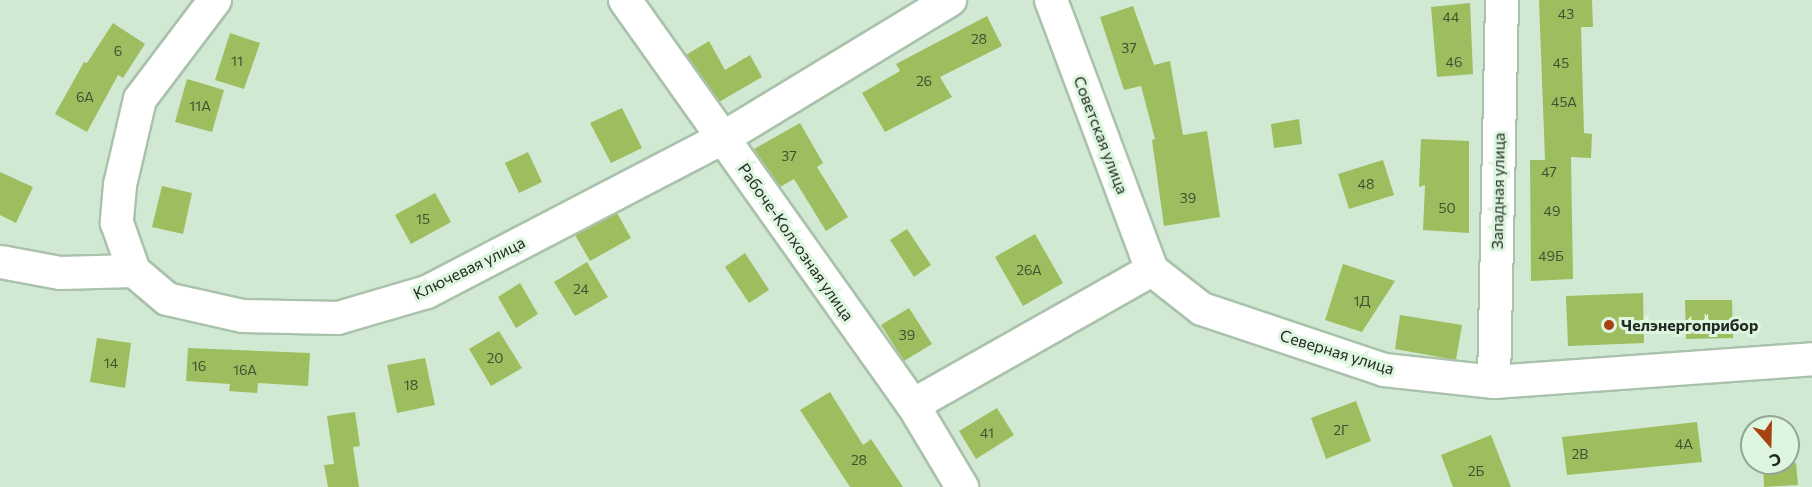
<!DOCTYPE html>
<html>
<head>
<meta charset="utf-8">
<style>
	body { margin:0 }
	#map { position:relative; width:1812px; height:487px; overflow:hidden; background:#d1e9d2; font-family:Commissioner,sans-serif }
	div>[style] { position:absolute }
	.building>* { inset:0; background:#9dbe5f }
	.roads { filter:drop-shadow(2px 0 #aac2ab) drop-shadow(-2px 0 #aac2ab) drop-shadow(0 2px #aac2ab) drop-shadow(0 -2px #aac2ab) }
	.minor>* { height:32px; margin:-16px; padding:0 16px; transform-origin:16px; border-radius:16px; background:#fff }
	.dots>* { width:16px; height:16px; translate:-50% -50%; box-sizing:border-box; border:3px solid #def6df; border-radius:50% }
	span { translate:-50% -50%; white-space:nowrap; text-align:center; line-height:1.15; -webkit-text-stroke:6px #def6df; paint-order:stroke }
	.number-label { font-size:14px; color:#425033 }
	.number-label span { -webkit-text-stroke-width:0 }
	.street-label { font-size:16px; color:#232c24 }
	.poi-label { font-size:16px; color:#232c24; font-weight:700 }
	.left { translate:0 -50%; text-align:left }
	.north { position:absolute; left:1740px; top:415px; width:60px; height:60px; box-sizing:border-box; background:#def6df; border:2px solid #93a594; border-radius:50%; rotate:160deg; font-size:16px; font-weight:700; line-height:24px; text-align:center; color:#232c24 }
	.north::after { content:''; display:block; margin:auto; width:21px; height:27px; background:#a64112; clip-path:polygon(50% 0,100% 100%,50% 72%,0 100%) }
</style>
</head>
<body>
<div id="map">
	<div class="building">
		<i style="clip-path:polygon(1539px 0,1592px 0,1593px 27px,1581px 27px,1584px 133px,1592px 134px,1591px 158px,1571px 157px,1573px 279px,1531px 281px,1530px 160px,1545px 160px)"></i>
		<i style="clip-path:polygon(1470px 3px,1473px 74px,1437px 77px,1431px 7px)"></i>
		<i style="clip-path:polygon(1133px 6px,1154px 65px,1170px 61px,1183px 135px,1207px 131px,1220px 217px,1164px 226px,1152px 140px,1155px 139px,1141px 86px,1124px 90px,1100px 17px)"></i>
		<i style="clip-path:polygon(987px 16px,1002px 46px,940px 77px,952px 97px,885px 132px,862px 93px,900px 71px,896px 64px)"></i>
		<i style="clip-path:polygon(113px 23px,145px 44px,123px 78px,118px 75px,87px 132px,55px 114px,84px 62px,87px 63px)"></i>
		<i style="clip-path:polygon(230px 33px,260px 43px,244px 89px,215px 80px)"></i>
		<i style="clip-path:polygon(709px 41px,725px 70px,750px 55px,762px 77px,719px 102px,686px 55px)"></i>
		<i style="clip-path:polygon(187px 79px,224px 90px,212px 132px,175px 122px)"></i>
		<i style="clip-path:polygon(622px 108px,642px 148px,611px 163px,590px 123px)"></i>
		<i style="clip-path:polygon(1299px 119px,1302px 144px,1274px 148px,1271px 124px)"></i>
		<i style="clip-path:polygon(800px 123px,823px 163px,817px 167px,848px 217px,826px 231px,794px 179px,780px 187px,754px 149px)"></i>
		<i style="clip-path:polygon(1421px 139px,1469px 141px,1469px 233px,1423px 230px,1425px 185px,1419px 187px)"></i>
		<i style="clip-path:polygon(528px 152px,542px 182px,519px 193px,505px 163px)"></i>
		<i style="clip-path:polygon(1383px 160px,1394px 195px,1349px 209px,1338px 174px)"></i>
		<i style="clip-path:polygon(0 172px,33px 187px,16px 223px,0 215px)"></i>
		<i style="clip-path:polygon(162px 186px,192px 193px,183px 234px,152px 227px)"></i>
		<i style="clip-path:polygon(435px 193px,451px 222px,411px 244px,395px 215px)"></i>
		<i style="clip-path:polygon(617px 213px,631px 238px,590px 261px,575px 235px)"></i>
		<i style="clip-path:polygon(907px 229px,931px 265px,914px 277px,890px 240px)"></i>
		<i style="clip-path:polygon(1035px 234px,1063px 283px,1023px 306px,995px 257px)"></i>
		<i style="clip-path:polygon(745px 253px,769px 290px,749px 303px,725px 267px)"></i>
		<i style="clip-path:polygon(587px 262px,608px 297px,575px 316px,554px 282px)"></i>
		<i style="clip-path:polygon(1343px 264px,1395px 281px,1362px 332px,1325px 320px)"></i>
		<i style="clip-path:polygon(520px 283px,538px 314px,516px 328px,498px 297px)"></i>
		<i style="clip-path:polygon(1643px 293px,1644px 343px,1568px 346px,1566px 296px)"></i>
		<i style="clip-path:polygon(1685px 300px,1732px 300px,1733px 338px,1686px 339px)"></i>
		<i style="clip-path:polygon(909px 308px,932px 344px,904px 361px,881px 325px)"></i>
		<i style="clip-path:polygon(1400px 315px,1462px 325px,1456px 360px,1395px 349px)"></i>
		<i style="clip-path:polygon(499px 331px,522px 368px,491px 386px,469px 349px)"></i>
		<i style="clip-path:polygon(97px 338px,131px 343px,125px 388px,90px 382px)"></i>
		<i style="clip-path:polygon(188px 348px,310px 353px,308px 386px,258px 383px,257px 393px,229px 391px,230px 384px,186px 381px)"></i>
		<i style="clip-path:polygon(425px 358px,435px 405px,397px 413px,387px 365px)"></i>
		<i style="clip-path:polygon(830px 392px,863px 445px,871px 439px,903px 487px,850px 487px,800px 410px)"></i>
		<i style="clip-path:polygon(1356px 401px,1371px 441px,1326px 459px,1311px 418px)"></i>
		<i style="clip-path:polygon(997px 408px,1014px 435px,976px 459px,959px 431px)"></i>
		<i style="clip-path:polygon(355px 412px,360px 446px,353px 447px,359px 487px,328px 487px,324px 465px,334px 464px,327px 416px)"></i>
		<i style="clip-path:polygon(1697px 422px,1702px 462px,1567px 475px,1562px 437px)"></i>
		<i style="clip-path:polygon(1491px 435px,1511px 487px,1453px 487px,1441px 455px)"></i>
		<i style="clip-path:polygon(1763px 463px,1796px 463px,1798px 485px,1764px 487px)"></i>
	</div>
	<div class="roads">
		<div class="minor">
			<i style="left:215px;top:0;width:124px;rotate:127.1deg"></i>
			<i style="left:140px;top:99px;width:88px;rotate:103.1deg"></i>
			<i style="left:120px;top:185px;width:38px;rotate:95deg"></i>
			<i style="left:117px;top:223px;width:51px;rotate:70.5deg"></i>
			<i style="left:134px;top:271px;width:43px;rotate:40.3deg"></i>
			<i style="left:167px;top:299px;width:78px;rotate:12.6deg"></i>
			<i style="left:243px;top:316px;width:95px;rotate:1.2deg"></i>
			<i style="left:338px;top:318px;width:93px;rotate:-16.3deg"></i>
			<i style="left:427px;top:292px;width:334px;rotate:-27.5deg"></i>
			<i style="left:723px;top:138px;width:266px;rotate:-31.3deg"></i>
			<i style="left:625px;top:0;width:497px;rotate:54.6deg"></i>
			<i style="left:913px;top:405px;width:96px;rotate:59.1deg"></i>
			<i style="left:1051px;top:0;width:288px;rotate:69.5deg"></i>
			<i style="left:1px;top:262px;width:60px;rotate:10.6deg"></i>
			<i style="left:60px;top:273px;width:74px;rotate:-1.5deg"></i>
			<i style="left:1494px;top:382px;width:382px;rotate:-88.8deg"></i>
			<i style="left:913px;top:405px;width:274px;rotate:-29.5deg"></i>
			<i style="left:1152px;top:270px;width:63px;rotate:38deg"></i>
			<i style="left:1202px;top:309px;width:192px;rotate:18.5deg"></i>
			<i style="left:1384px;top:370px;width:111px;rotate:6.2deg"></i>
			<i style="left:1494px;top:382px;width:319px;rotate:-4.1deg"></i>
		</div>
	</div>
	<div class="dots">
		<i style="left:1609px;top:325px;background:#a64112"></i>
	</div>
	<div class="number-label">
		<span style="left:1566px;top:14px">43</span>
		<span style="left:1451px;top:17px">44</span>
		<span style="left:979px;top:39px">28</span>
		<span style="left:1129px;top:48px">37</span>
		<span style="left:118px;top:51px">6</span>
		<span style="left:237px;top:61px">11</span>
		<span style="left:1454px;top:62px">46</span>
		<span style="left:1561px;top:63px">45</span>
		<span style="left:924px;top:81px">26</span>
		<span style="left:85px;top:97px">6А</span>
		<span style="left:1564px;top:102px">45А</span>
		<span style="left:200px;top:106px">11А</span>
		<span style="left:789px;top:156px">37</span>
		<span style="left:1549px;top:172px">47</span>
		<span style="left:1366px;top:184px">48</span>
		<span style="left:1188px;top:198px">39</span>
		<span style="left:1447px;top:208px">50</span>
		<span style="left:1552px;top:211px">49</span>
		<span style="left:423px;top:219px">15</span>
		<span style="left:1551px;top:256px">49Б</span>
		<span style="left:1029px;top:270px">26А</span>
		<span style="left:581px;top:289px">24</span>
		<span style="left:1362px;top:301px">1Д</span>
		<span style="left:907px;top:335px">39</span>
		<span style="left:495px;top:358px">20</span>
		<span style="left:111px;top:363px">14</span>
		<span style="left:199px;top:366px">16</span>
		<span style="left:245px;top:370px">16А</span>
		<span style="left:411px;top:385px">18</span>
		<span style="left:1341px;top:430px">2Г</span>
		<span style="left:987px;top:433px">41</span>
		<span style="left:1684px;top:444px">4А</span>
		<span style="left:1580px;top:454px">2В</span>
		<span style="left:859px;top:460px">28</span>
		<span style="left:1476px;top:471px">2Б</span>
	</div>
	<div class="street-label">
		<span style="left:1101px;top:135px;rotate:69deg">Советская улица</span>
		<span style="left:1498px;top:191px;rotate:-89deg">Западная улица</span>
		<span style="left:796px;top:242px;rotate:55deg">Рабоче-Колхозная улица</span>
		<span style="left:469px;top:268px;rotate:-26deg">Ключевая улица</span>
		<span style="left:1337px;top:352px;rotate:17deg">Северная улица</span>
	</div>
	<div class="poi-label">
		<span class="left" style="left:1621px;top:325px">Челэнергоприбор</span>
	</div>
	<div class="north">С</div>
</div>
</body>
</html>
